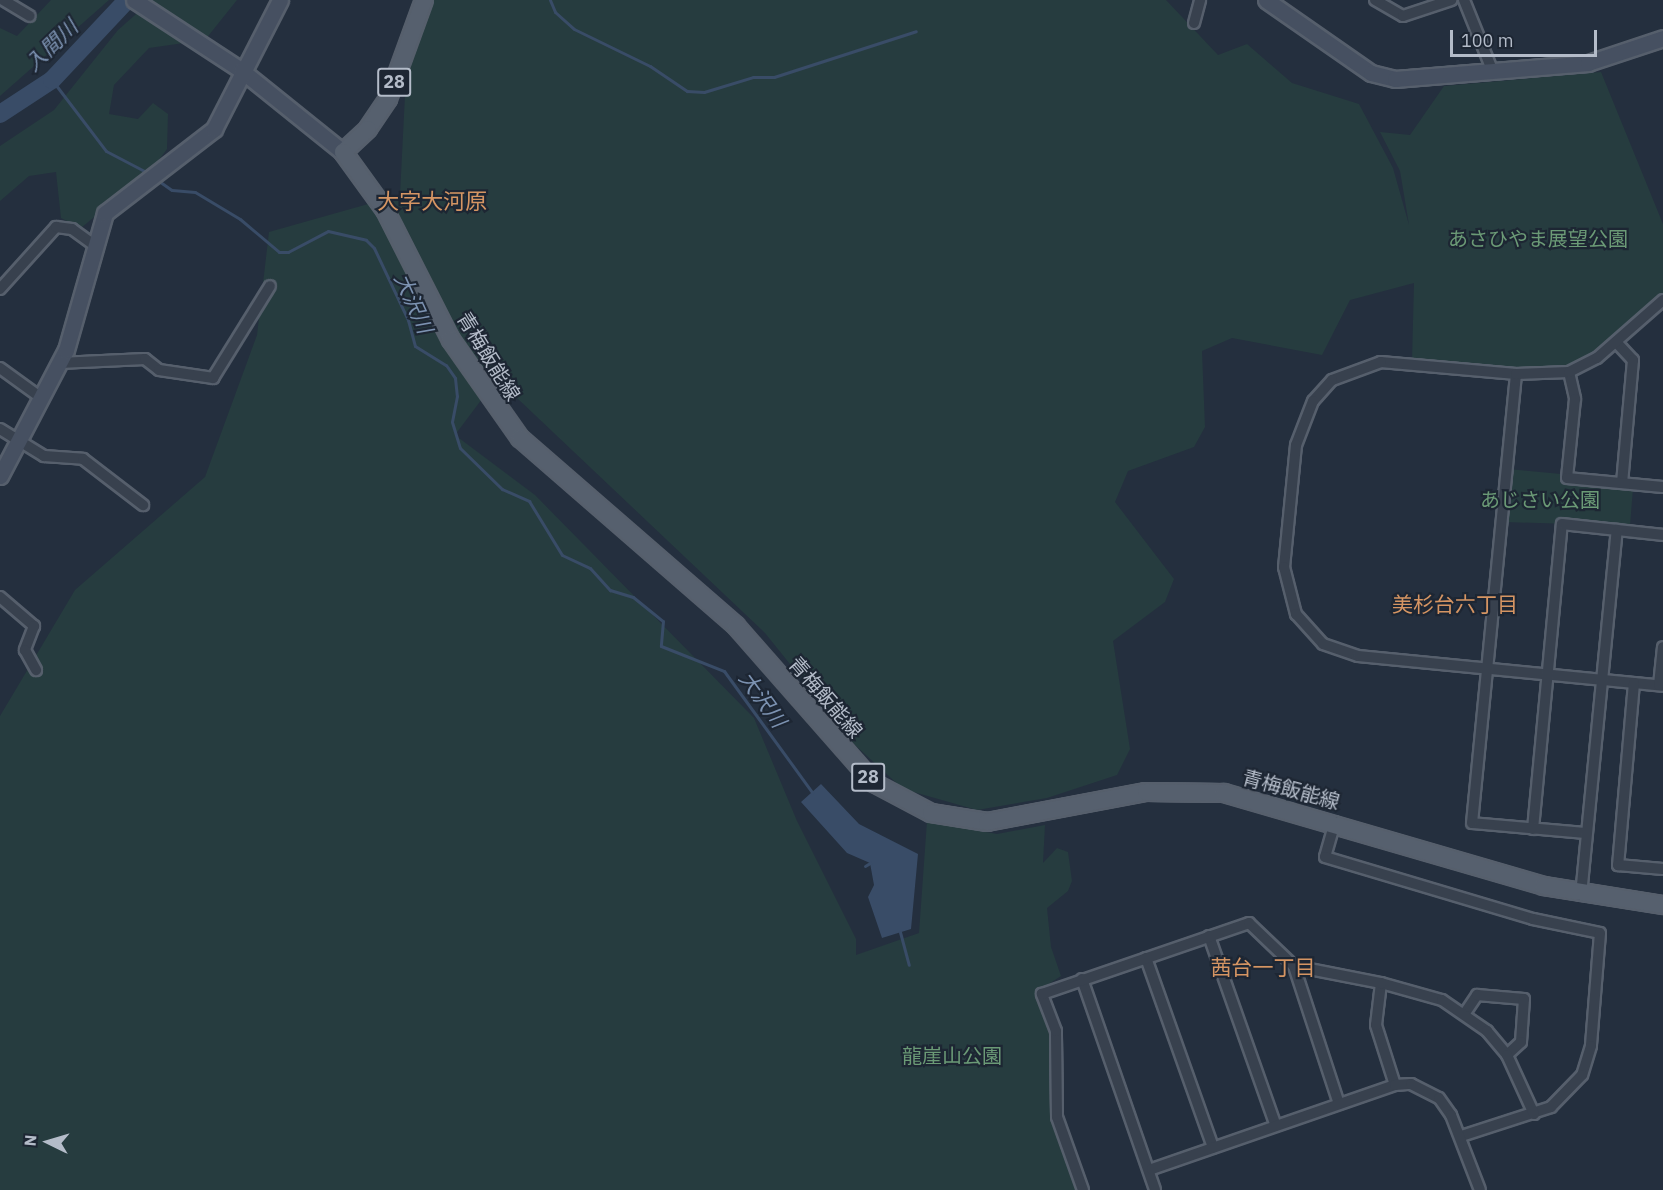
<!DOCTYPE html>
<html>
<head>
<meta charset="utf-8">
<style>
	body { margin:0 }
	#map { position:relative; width:1663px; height:1190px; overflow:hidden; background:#242f3e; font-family:"IBM Plex Sans","Noto Sans JP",sans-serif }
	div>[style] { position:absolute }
	.green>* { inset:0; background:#263c3f }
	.water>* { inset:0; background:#394c67 }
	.stream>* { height:3px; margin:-1.5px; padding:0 1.5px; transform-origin:1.5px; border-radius:1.5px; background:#394c67 }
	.river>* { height:18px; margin:-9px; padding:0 9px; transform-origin:9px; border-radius:9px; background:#394c67 }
	.roads { filter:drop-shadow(2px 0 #565f6c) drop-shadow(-2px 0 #565f6c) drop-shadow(0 2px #565f6c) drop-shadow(0 -2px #565f6c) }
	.street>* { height:10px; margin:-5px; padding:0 5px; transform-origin:5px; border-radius:5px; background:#38414e }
	.secondary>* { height:15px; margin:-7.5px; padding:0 7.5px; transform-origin:7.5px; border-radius:7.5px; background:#465061 }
	.primary>* { height:16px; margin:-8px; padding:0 8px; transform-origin:8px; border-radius:8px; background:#56606e }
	span { translate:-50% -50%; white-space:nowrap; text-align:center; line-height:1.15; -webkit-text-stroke:4.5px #1d2633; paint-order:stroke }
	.shield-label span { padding:2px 4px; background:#1d2633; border:2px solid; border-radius:4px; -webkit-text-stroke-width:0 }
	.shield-label { font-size:18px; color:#b4bcc9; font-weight:700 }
	.park-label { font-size:20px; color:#6b9a76 }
	.street-label { font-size:20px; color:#b4bcc9 }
	.water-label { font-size:21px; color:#7c92b1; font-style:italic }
	.neighbourhood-label { font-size:21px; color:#d59563 }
	.quarter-label { font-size:22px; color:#d59563 }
	.north { position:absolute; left:18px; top:1112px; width:60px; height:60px; -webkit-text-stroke:4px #1d2633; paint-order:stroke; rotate:275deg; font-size:16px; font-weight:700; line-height:24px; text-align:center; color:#b4bcc9 }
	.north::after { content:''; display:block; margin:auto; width:21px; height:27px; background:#b4bcc9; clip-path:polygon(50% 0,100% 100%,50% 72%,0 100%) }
	.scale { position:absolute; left:1450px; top:30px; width:147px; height:27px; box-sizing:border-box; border:3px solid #b4bcc9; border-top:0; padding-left:8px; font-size:18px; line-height:21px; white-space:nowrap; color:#b4bcc9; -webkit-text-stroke:4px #1d2633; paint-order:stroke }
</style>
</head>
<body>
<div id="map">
	<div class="green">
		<i style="clip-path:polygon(51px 0,109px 0,0 96px,0 28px,17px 36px)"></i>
		<i style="clip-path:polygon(152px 0,237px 0,205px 40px,149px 48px,114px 85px,109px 114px,138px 119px,153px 103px,168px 114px,167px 149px,153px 168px,81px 228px,61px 218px,56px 172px,29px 176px,0 201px,0 146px,54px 110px,118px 30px)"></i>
		<i style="clip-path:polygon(430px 0,1166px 0,1218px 55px,1247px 44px,1292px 83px,1359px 104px,1393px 168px,1409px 225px,1400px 171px,1380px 132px,1410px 135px,1444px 86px,1601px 72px,1663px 224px,1663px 295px,1598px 352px,1571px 366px,1545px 371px,1412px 360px,1414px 283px,1350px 300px,1322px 355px,1232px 338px,1202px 351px,1205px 427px,1194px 447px,1128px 471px,1115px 502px,1174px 579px,1165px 602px,1113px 641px,1130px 749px,1117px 775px,1047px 798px,977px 810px,903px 789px,855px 745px,765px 633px,497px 379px,455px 435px,535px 495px,754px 718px,797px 821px,856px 939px,856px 955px,919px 933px,927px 821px,997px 834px,1045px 825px,1043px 863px,1057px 848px,1068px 852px,1072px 881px,1068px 891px,1047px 908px,1051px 947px,1061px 976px,1038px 991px,1052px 1035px,1060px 1136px,1077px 1190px,0 1190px,0 716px,75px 590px,205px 477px,257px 335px,269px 232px,400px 195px,407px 55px)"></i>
		<i style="clip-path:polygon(1509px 469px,1561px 474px,1561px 483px,1633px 488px,1630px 526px,1505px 522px)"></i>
	</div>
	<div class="water">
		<i style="clip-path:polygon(821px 784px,859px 824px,918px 854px,911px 929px,882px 938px,868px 897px,874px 885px,870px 863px,847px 853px,801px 802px)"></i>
	</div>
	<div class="stream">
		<i style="left:550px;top:0;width:13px;rotate:67deg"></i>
		<i style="left:555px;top:12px;width:25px;rotate:42deg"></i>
		<i style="left:574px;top:29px;width:85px;rotate:26deg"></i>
		<i style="left:650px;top:66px;width:45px;rotate:34deg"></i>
		<i style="left:687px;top:91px;width:17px;rotate:3deg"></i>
		<i style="left:704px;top:92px;width:51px;rotate:-17deg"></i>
		<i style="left:753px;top:77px;width:21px"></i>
		<i style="left:774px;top:77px;width:149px;rotate:-17.9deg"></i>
		<i style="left:52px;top:80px;width:89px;rotate:52.7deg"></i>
		<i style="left:106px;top:151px;width:47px;rotate:27.6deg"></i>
		<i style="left:156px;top:179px;width:19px;rotate:35deg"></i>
		<i style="left:172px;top:190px;width:23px;rotate:5deg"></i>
		<i style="left:195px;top:192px;width:52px;rotate:31deg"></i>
		<i style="left:240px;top:219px;width:51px;rotate:40.2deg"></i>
		<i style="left:279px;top:252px;width:9px"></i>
		<i style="left:288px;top:252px;width:45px;rotate:-27.7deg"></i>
		<i style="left:328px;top:231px;width:39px;rotate:13deg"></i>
		<i style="left:366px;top:240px;width:11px;rotate:45deg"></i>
		<i style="left:374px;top:248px;width:80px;rotate:64.7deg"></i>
		<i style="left:408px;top:320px;width:27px;rotate:75deg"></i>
		<i style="left:415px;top:346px;width:36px;rotate:32deg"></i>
		<i style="left:446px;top:365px;width:16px;rotate:55deg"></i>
		<i style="left:455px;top:378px;width:18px;rotate:84deg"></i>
		<i style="left:457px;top:396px;width:26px;rotate:101deg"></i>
		<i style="left:452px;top:422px;width:27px;rotate:73deg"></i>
		<i style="left:460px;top:448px;width:59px;rotate:44.3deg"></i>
		<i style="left:502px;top:489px;width:30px;rotate:24deg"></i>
		<i style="left:529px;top:501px;width:63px;rotate:58.6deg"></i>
		<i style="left:562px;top:555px;width:31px;rotate:25deg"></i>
		<i style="left:590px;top:568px;width:30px;rotate:48deg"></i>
		<i style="left:610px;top:590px;width:24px;rotate:17deg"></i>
		<i style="left:633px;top:597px;width:38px;rotate:39deg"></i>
		<i style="left:663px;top:621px;width:25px;rotate:95deg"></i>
		<i style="left:661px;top:646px;width:68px;rotate:21.6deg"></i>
		<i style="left:724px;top:671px;width:150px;rotate:54deg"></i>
		<i style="left:865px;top:866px;width:6px;rotate:-31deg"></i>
		<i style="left:900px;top:932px;width:34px;rotate:75deg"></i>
	</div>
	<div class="river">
		<i style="left:0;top:114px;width:62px;rotate:-33.2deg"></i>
		<i style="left:52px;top:80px;width:110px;rotate:-46.8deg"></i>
	</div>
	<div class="roads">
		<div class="street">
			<i style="left:3px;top:0;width:31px;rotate:31deg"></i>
			<i style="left:1375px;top:0;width:32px;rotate:30deg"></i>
			<i style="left:1403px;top:16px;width:51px;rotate:-18.4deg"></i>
			<i style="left:1464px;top:0;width:78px;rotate:68.1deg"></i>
			<i style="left:1194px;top:23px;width:24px;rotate:-75deg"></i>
			<i style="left:0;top:289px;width:84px;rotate:-47.9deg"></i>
			<i style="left:56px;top:227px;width:16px;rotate:7deg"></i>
			<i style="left:72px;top:229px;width:29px;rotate:36deg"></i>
			<i style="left:1616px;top:342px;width:25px;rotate:47deg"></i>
			<i style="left:1633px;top:360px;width:123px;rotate:95.1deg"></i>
			<i style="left:59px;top:363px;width:86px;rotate:-2.7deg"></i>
			<i style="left:145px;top:359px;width:18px;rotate:38deg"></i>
			<i style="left:159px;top:370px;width:55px;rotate:8.4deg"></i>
			<i style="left:213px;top:378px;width:108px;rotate:-58.2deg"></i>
			<i style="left:0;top:368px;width:49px;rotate:35.9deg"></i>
			<i style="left:1569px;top:372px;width:28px;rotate:77deg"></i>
			<i style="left:1575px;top:399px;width:79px;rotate:95.8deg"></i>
			<i style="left:1567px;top:478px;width:96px;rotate:5.4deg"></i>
			<i style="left:1516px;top:374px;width:136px;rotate:-174.9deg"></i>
			<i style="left:1381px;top:362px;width:52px;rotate:159.8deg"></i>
			<i style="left:1332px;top:380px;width:28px;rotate:132deg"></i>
			<i style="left:1313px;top:401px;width:47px;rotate:111.1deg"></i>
			<i style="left:1296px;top:445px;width:123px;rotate:95.6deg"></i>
			<i style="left:1284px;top:567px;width:49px;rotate:75.7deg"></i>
			<i style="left:1296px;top:614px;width:40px;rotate:48deg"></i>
			<i style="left:1323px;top:644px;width:37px;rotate:19deg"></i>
			<i style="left:1358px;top:656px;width:306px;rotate:5.6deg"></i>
			<i style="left:0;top:429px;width:52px;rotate:31.5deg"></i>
			<i style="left:44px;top:456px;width:39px;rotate:4deg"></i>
			<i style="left:83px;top:459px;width:76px;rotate:37.5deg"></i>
			<i style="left:0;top:597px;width:45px;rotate:40.5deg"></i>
			<i style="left:34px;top:626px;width:26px;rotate:111deg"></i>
			<i style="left:25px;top:650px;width:23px;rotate:61deg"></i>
			<i style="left:1634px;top:683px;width:183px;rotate:95deg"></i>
			<i style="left:1618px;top:865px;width:45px;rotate:5.1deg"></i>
			<i style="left:1659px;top:685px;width:38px;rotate:-84deg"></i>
			<i style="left:1335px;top:822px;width:36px;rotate:106deg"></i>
			<i style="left:1325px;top:857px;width:217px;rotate:16.6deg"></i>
			<i style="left:1533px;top:919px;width:68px;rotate:11.8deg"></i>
			<i style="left:1600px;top:933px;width:113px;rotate:94.6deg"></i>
			<i style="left:1591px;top:1046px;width:30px;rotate:107deg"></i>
			<i style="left:1582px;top:1075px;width:45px;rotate:134.1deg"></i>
			<i style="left:1551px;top:1107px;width:94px;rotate:162deg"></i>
			<i style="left:1533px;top:829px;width:306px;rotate:-84.6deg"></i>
			<i style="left:1562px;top:524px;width:102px;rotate:6.2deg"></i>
			<i style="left:1586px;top:833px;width:114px;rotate:-175deg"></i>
			<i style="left:1472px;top:823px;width:451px;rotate:-84.4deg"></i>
			<i style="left:1516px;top:374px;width:53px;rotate:-2.2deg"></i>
			<i style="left:1569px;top:372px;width:31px;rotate:-27deg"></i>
			<i style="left:1597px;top:358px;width:88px;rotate:-41.3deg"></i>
			<i style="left:1581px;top:895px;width:367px;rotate:-84.4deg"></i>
			<i style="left:1209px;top:936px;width:201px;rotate:70.6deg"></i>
			<i style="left:1146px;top:958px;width:201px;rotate:70.5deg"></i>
			<i style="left:1082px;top:979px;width:223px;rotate:70.9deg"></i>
			<i style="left:1465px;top:1013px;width:22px;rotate:-56deg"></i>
			<i style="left:1477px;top:995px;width:47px;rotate:4.9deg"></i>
			<i style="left:1524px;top:999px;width:43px;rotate:94deg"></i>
			<i style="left:1521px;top:1042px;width:19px;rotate:137deg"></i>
			<i style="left:1395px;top:1085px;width:63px;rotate:-107.6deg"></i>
			<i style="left:1376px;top:1025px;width:42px;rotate:-83.2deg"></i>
			<i style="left:1381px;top:983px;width:63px;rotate:15.6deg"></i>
			<i style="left:1442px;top:1000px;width:55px;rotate:34.6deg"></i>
			<i style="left:1487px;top:1031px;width:31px;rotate:50deg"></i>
			<i style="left:1507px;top:1055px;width:65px;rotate:65.4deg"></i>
			<i style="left:1339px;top:1104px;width:145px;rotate:-108.1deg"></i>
			<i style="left:1294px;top:966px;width:89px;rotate:11.1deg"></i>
			<i style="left:1152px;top:1169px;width:257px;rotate:-19.1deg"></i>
			<i style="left:1395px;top:1085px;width:16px;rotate:-4deg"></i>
			<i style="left:1411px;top:1084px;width:31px;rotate:27deg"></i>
			<i style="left:1439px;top:1098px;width:21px;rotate:55deg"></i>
			<i style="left:1451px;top:1115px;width:80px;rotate:68.9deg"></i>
			<i style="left:1083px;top:1190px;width:77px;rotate:-109.6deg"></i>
			<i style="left:1057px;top:1117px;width:86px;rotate:-90.7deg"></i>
			<i style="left:1056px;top:1031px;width:40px;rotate:-111deg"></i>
			<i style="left:1042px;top:994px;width:219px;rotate:-18.9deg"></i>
			<i style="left:1249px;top:923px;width:62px;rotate:43.7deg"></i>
		</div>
		<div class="secondary">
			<i style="left:134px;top:0;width:128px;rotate:33.2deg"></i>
			<i style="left:241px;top:70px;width:131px;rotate:38.8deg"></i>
			<i style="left:1266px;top:0;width:128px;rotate:34.8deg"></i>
			<i style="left:1371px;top:73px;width:25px;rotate:14deg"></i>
			<i style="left:1395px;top:79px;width:194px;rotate:-4.7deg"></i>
			<i style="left:1588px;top:63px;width:79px;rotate:-18.4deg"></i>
			<i style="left:0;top:476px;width:142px;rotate:-62.4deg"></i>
			<i style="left:66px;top:350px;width:142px;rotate:-74.1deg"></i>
			<i style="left:105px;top:213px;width:138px;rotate:-37.6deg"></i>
			<i style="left:214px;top:129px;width:145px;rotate:-62.9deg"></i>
		</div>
		<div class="primary">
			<i style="left:424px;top:0;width:105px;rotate:110deg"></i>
			<i style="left:388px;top:99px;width:36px;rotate:124deg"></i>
			<i style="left:368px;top:129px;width:34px;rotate:137deg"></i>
			<i style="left:343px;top:152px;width:72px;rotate:54.1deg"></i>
			<i style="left:385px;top:210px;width:146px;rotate:63.1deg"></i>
			<i style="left:451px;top:340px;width:120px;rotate:54.9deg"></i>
			<i style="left:520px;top:438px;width:286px;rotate:41deg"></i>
			<i style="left:736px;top:626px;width:209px;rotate:48.7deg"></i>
			<i style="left:874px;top:783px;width:64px;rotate:27.8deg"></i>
			<i style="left:931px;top:813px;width:57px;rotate:9.1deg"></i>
			<i style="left:987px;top:822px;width:162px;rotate:-10.7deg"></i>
			<i style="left:1146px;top:792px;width:78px;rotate:0.7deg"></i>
			<i style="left:1224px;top:793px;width:333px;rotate:16.2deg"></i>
			<i style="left:1544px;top:886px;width:121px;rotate:9.1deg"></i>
		</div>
	</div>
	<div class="shield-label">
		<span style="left:394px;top:82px">28</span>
		<span style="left:868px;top:777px">28</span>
	</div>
	<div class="park-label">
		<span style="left:1538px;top:238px">あさひやま展望公園</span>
		<span style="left:1540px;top:499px">あじさい公園</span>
		<span style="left:952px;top:1055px">龍崖山公園</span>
	</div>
	<div class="street-label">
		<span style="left:489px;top:356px;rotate:58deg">青梅飯能線</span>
		<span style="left:826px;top:697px;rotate:49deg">青梅飯能線</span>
		<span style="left:1291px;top:789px;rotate:15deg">青梅飯能線</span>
	</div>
	<div class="water-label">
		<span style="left:51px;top:45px;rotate:-44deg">入間川</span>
		<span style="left:414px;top:303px;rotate:66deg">大沢川</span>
		<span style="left:763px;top:699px;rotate:54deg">大沢川</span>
	</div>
	<div class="neighbourhood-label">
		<span style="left:1455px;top:604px">美杉台六丁目</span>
		<span style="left:1263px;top:967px">茜台一丁目</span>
	</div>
	<div class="quarter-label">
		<span style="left:432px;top:201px">大字大河原</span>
	</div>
	<div class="north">N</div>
	<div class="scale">100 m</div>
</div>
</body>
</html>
